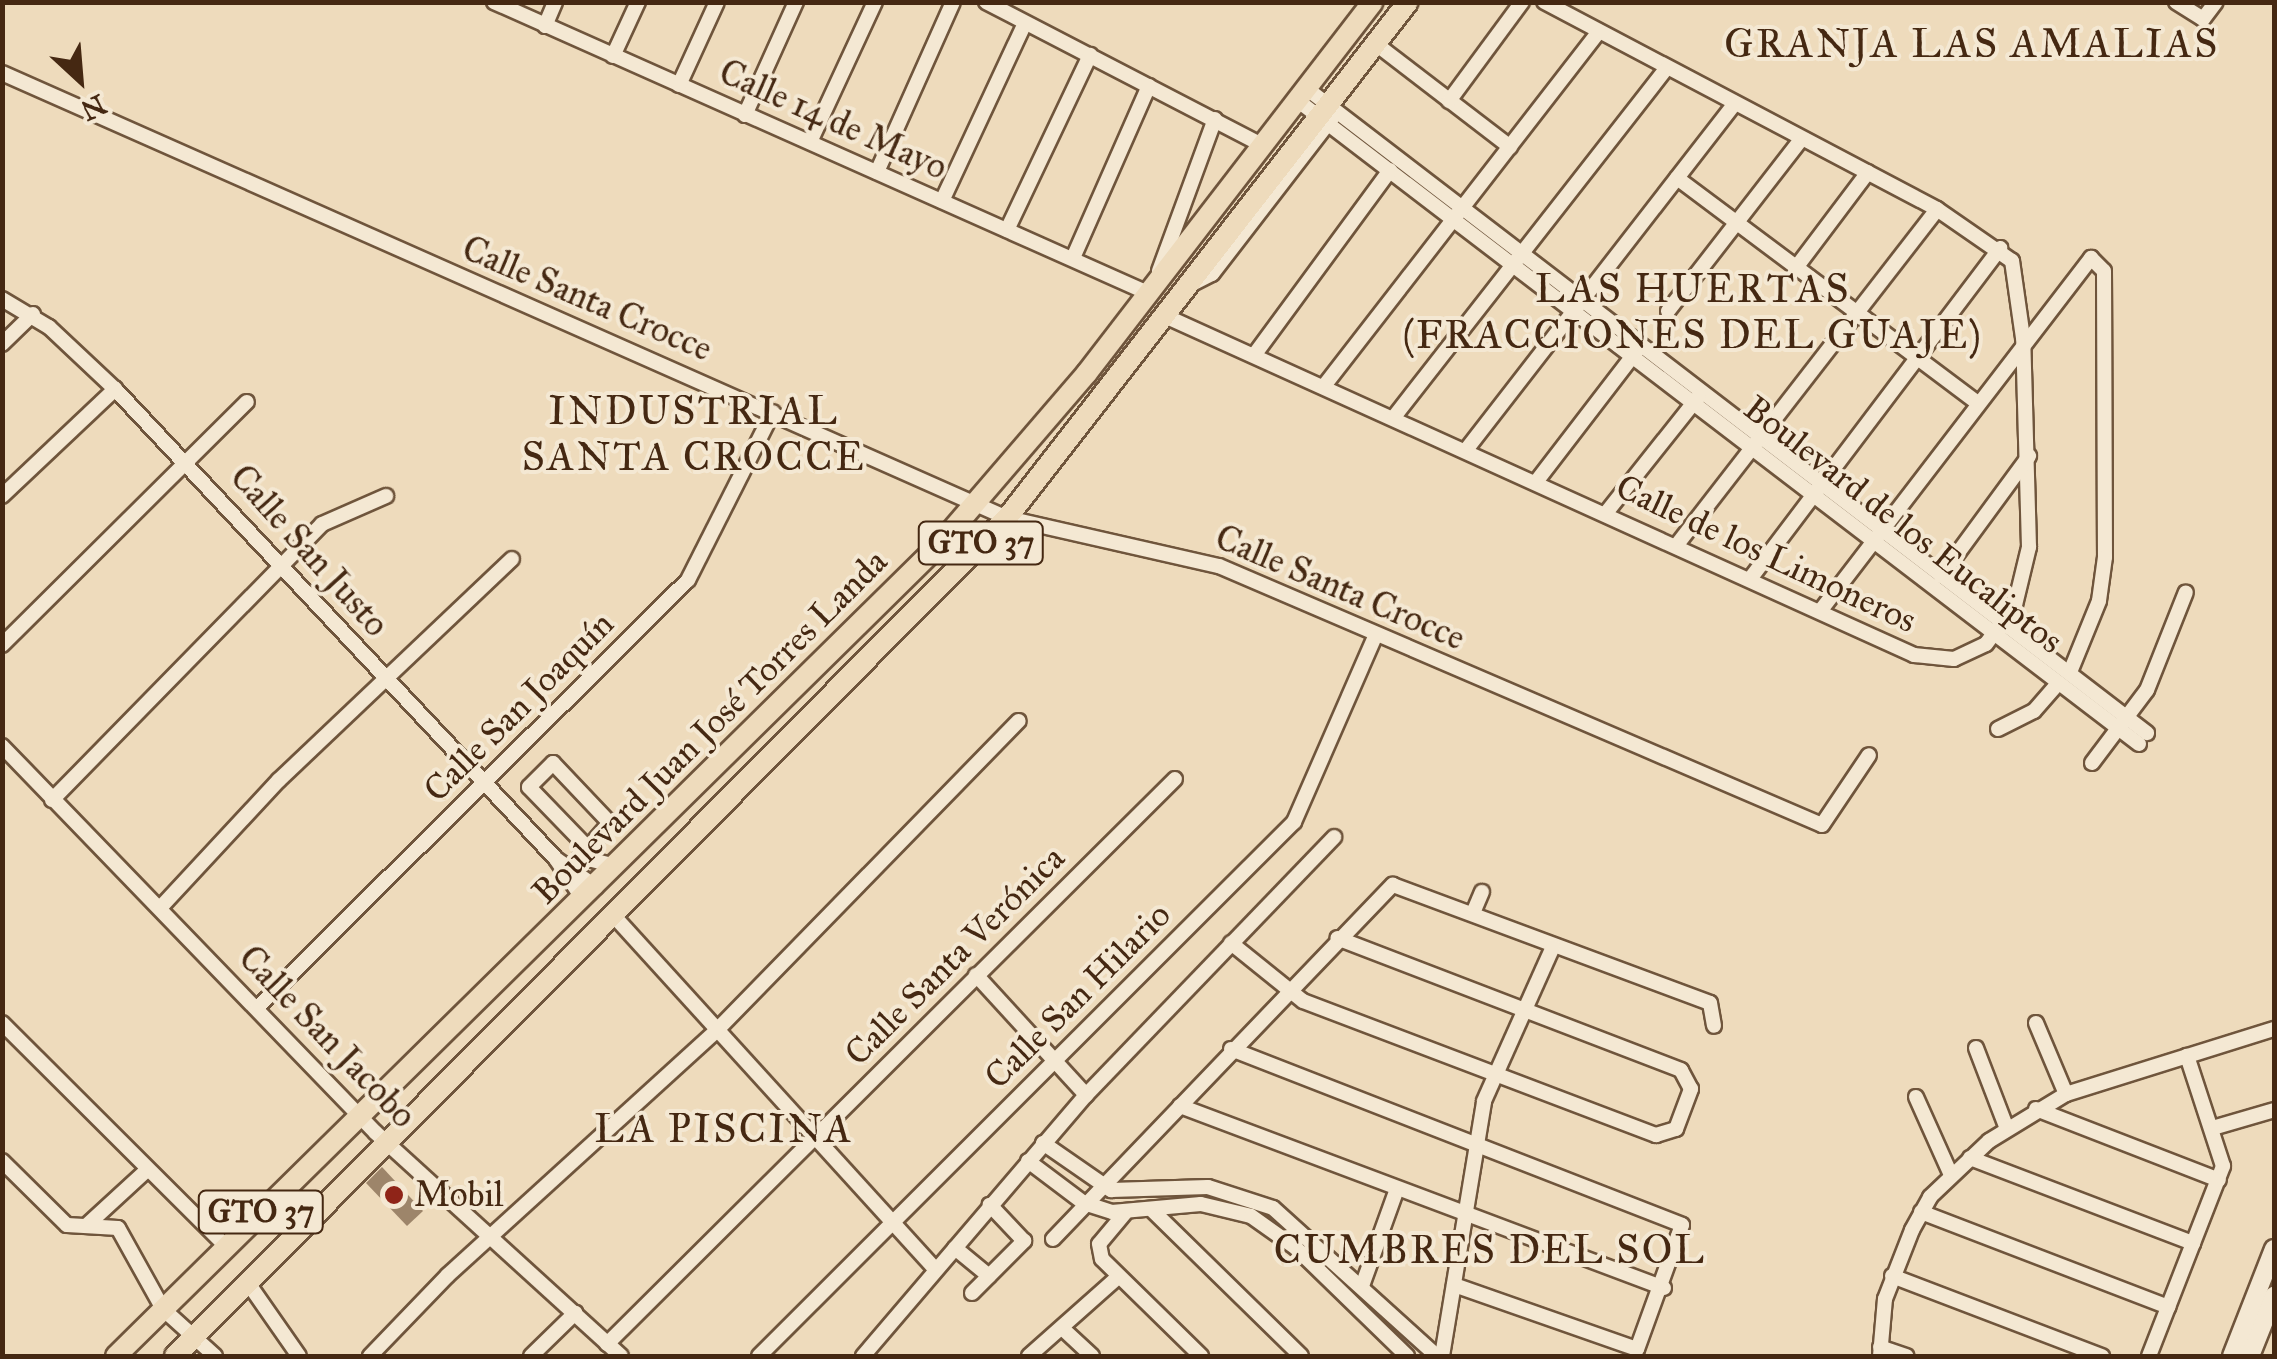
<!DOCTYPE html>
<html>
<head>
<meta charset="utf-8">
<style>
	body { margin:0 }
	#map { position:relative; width:2277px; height:1359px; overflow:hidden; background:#eedbbc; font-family:"IM FELL Great Primer",serif }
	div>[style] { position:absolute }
	.building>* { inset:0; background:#9d856a }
	.roads { filter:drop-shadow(2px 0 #6f553c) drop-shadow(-2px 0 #6f553c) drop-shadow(0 2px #6f553c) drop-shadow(0 -2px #6f553c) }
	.minor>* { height:14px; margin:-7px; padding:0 7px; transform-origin:7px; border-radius:7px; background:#f4e8d3 }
	.tertiary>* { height:18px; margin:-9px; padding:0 9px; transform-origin:9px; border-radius:9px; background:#f4e8d3 }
	.primary>* { height:20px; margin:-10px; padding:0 10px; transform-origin:10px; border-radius:10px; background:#eedbbc }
	.dots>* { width:28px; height:28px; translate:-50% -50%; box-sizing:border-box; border:5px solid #f4e8d3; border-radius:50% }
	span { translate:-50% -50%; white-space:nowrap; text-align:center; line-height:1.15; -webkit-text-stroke:8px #f4e8d3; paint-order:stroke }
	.shield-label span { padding:2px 8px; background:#f4e8d3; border:2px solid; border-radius:8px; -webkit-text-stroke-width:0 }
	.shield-label { font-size:32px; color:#452812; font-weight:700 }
	.street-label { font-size:35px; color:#452812 }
	.poi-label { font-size:35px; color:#452812 }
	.left { translate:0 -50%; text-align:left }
	.quarter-label { font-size:40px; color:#452812; letter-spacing:2.5px }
	.frame { position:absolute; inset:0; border:5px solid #452812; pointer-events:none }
	.north { position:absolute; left:30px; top:30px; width:100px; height:100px; -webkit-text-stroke:8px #f4e8d3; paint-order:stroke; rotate:154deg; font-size:28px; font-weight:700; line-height:40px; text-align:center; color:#452812 }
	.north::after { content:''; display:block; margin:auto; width:35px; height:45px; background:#452812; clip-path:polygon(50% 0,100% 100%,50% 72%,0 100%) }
</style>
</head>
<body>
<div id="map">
	<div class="building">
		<i style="clip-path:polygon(382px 1167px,423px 1211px,407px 1226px,366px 1183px)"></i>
	</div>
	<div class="roads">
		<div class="minor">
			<i style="left:494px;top:2px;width:716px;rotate:23.99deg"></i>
			<i style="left:986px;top:2px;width:311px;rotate:27.4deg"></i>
			<i style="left:2176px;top:2px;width:32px;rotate:32deg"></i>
			<i style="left:2203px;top:19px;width:21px;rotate:-53deg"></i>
			<i style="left:545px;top:26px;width:26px;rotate:-67deg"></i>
			<i style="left:1376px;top:44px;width:169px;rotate:37.5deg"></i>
			<i style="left:613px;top:56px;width:60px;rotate:-65.2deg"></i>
			<i style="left:2px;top:73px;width:1099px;rotate:23.88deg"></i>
			<i style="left:1007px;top:518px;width:217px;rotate:12.8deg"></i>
			<i style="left:1219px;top:566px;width:656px;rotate:23.24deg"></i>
			<i style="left:1822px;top:825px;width:84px;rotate:-56.1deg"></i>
			<i style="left:679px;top:85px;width:91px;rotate:-65.4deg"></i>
			<i style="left:1306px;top:88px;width:1060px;rotate:37.49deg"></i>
			<i style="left:1297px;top:100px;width:1060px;rotate:37.41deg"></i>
			<i style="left:1449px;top:101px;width:123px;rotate:-53.6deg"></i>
			<i style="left:745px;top:115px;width:124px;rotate:-65.7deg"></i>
			<i style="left:810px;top:142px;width:154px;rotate:-65.1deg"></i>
			<i style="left:877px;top:172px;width:186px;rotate:-65.9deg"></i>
			<i style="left:1677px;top:178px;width:374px;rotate:36.8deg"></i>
			<i style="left:942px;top:201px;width:196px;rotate:-65deg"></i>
			<i style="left:1007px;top:230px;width:194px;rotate:-64.6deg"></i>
			<i style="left:1073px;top:258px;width:188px;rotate:-66.2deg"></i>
			<i style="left:1795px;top:269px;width:121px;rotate:-53deg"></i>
			<i style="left:1159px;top:271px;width:162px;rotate:-69.8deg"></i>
			<i style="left:1188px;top:286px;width:27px;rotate:-27deg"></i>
			<i style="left:1212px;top:274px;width:197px;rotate:-52.4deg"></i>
			<i style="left:2px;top:299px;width:55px;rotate:30.8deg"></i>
			<i style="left:49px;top:327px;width:91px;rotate:43.2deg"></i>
			<i style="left:115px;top:389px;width:645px;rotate:46.82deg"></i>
			<i style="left:556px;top:859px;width:48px;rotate:56deg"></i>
			<i style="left:1668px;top:311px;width:215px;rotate:-52.2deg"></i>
			<i style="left:1165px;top:316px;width:822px;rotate:24.35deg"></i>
			<i style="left:1914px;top:655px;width:40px;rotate:5.7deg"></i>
			<i style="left:1954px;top:659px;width:35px;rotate:-25deg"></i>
			<i style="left:1986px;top:644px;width:49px;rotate:-53.4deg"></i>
			<i style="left:2015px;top:605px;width:60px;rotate:-76.4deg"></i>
			<i style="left:2029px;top:547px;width:209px;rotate:-91.6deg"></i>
			<i style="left:2023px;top:338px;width:78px;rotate:-98.1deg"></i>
			<i style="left:2012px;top:261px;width:91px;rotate:-145.3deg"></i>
			<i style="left:1937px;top:209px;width:444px;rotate:-152.2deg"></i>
			<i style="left:2px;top:344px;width:43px;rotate:-44.1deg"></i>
			<i style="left:1255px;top:354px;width:228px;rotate:-53.7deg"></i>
			<i style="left:1324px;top:386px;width:447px;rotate:-52.2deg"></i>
			<i style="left:1394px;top:417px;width:440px;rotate:-52deg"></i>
			<i style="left:1466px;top:450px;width:437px;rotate:-52.2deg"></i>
			<i style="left:1536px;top:482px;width:169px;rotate:-52.5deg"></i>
			<i style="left:2px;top:496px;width:156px;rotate:-43.4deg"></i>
			<i style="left:1606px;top:513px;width:149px;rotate:-51.5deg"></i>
			<i style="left:1676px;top:546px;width:426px;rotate:-52.2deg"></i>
			<i style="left:1941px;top:576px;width:149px;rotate:-53.7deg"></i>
			<i style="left:1750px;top:579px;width:415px;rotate:-52.9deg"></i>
			<i style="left:1821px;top:610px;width:444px;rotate:-52.5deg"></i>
			<i style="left:2091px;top:258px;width:18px;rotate:45deg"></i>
			<i style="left:2104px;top:271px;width:286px;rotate:89.8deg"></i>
			<i style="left:2105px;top:557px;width:44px;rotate:97.8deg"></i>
			<i style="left:2099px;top:601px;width:77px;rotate:112.2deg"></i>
			<i style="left:2px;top:645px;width:345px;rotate:-44.8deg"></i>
			<i style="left:1998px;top:729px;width:40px;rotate:-26.6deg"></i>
			<i style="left:2034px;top:711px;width:37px;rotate:-49deg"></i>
			<i style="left:2px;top:746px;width:538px;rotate:45.98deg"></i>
			<i style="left:376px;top:1133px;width:331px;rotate:42.3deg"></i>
			<i style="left:2092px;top:763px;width:91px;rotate:-53deg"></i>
			<i style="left:2147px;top:690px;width:105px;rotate:-68.3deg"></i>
			<i style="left:52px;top:800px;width:386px;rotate:-45.6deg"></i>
			<i style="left:322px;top:524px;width:70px;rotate:-23.6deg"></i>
			<i style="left:586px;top:846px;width:82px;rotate:-134deg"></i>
			<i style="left:529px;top:787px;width:34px;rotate:-45deg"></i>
			<i style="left:553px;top:763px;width:83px;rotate:46.5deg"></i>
			<i style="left:610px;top:823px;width:45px;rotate:131.4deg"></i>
			<i style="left:580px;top:857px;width:37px;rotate:14deg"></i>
			<i style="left:556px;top:859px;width:49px;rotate:35deg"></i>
			<i style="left:160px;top:908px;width:175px;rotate:-47.1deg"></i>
			<i style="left:279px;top:780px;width:321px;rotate:-43.5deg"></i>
			<i style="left:1473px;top:913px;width:23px;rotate:-67deg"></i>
			<i style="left:613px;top:915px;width:479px;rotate:47.7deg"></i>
			<i style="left:1231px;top:943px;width:92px;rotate:38.9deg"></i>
			<i style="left:1303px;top:1001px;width:378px;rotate:20.8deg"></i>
			<i style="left:1656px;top:1135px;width:21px;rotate:-17deg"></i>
			<i style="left:1676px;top:1129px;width:43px;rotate:-69.4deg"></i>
			<i style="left:1691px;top:1089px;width:21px;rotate:-118deg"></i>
			<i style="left:1681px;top:1070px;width:368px;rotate:-159deg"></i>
			<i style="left:976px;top:975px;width:163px;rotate:47.5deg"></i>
			<i style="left:257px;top:1008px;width:607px;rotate:-44.8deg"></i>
			<i style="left:688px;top:580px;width:188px;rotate:-63.2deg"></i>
			<i style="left:2px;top:1023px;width:315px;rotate:44.9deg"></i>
			<i style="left:2036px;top:1023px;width:77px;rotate:67.1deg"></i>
			<i style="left:1976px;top:1048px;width:84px;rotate:69deg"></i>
			<i style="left:1231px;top:1049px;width:484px;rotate:21.3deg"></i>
			<i style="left:1682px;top:1225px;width:132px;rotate:109.9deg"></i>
			<i style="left:1637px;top:1349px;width:194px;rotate:-160.7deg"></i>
			<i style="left:1916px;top:1097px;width:85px;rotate:65.8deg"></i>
			<i style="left:1180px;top:1106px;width:517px;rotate:20.61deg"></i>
			<i style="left:2036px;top:1109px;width:196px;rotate:21.2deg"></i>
			<i style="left:2216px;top:1127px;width:60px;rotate:-16.3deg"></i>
			<i style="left:1043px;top:1143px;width:83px;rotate:34.7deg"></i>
			<i style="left:1111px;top:1190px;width:97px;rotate:-1.8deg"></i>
			<i style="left:1208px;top:1187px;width:68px;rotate:17.9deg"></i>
			<i style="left:1273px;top:1208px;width:221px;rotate:42.1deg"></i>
			<i style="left:1970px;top:1158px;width:239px;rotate:20.9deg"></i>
			<i style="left:2px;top:1161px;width:91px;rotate:44.6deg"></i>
			<i style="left:67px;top:1225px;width:51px;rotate:3.4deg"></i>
			<i style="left:118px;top:1228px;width:93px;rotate:60.9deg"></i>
			<i style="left:163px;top:1309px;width:70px;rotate:42.1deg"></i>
			<i style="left:1028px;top:1161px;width:70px;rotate:36.9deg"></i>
			<i style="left:1084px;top:1203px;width:29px;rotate:18deg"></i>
			<i style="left:1112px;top:1212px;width:89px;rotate:-5.1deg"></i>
			<i style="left:1201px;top:1204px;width:51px;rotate:13.5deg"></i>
			<i style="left:1251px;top:1216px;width:55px;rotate:35.4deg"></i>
			<i style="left:1296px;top:1248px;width:155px;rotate:44.2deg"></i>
			<i style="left:1153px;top:1211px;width:207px;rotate:44.4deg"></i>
			<i style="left:1921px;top:1212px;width:265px;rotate:21deg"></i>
			<i style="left:1125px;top:1213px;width:40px;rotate:130deg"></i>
			<i style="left:1099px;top:1244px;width:15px;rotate:79deg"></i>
			<i style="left:1102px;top:1259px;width:139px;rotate:44.4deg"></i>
			<i style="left:86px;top:1226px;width:83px;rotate:-42.6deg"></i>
			<i style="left:1053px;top:1239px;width:491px;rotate:-46.2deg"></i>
			<i style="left:1393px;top:885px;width:338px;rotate:20.4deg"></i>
			<i style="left:1710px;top:1003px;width:23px;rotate:80deg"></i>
			<i style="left:955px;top:1248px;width:44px;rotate:39.5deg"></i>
			<i style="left:1892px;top:1276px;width:225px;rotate:20.9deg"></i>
			<i style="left:248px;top:1283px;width:89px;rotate:55.1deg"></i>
			<i style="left:1362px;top:1286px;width:103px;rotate:-70.2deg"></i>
			<i style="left:972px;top:1293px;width:74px;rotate:-45deg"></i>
			<i style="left:1024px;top:1241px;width:50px;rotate:-133.4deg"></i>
			<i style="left:1062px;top:1328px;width:41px;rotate:43deg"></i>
			<i style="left:607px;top:1344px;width:801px;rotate:-44.85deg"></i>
			<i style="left:1880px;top:1347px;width:28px;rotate:19deg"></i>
			<i style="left:370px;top:1356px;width:112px;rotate:-46.1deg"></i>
			<i style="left:448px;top:1275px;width:367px;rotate:-42.3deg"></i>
			<i style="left:719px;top:1028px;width:429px;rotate:-45.7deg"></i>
			<i style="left:531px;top:1356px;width:62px;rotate:-44.3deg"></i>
			<i style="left:759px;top:1356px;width:756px;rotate:-44.95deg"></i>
			<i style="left:1294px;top:822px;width:205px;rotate:-66.4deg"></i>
			<i style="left:863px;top:1356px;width:343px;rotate:-49.5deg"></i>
			<i style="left:1086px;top:1095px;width:358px;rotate:-46.1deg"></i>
			<i style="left:1029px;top:1356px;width:119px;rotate:-41.6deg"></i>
			<i style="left:1442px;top:1356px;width:258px;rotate:-80.6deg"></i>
			<i style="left:1484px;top:1101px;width:169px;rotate:-65.9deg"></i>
			<i style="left:1880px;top:1356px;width:57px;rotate:-85deg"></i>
			<i style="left:1885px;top:1299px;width:74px;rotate:-68.6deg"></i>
			<i style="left:1912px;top:1230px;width:38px;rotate:-61deg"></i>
			<i style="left:1930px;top:1197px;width:81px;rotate:-43.5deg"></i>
			<i style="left:1989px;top:1141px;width:90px;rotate:-31.4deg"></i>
			<i style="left:2066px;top:1094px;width:218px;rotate:-17.4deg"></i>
			<i style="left:2149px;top:1356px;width:204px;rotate:-68.7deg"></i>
			<i style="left:2223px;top:1166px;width:116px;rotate:-108.1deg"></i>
		</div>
		<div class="tertiary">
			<i style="left:2232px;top:1356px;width:115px;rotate:-68.6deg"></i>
			<i style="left:2250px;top:1356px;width:65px;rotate:-68.2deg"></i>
		</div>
		<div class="primary">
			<i style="left:116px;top:1356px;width:1157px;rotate:-44.58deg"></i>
			<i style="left:940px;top:544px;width:225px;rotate:-49.3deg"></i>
			<i style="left:1087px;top:373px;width:468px;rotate:-52.4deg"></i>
			<i style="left:175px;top:1356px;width:1181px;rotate:-45.21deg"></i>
			<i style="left:1007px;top:518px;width:653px;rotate:-52.15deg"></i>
		</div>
	</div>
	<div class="dots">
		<i style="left:394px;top:1195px;background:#8f2418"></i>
	</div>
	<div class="shield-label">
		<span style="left:981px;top:543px">GTO 37</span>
		<span style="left:261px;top:1212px">GTO 37</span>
	</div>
	<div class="street-label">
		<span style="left:833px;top:120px;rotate:24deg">Calle 14 de Mayo</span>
		<span style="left:587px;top:299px;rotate:23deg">Calle Santa Crocce</span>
		<span style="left:1903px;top:525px;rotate:38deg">Boulevard de los Eucaliptos</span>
		<span style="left:309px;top:551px;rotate:48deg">Calle San Justo</span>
		<span style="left:1766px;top:554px;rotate:25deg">Calle de los Limoneros</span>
		<span style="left:1340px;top:588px;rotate:23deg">Calle Santa Crocce</span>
		<span style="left:519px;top:707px;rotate:-45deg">Calle San Joaquín</span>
		<span style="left:710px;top:727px;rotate:-45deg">Boulevard Juan José Torres Landa</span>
		<span style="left:955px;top:956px;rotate:-45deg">Calle Santa Verónica</span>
		<span style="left:1078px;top:996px;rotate:-45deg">Calle San Hilario</span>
		<span style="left:327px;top:1037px;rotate:46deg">Calle San Jacobo</span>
	</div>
	<div class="poi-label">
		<span class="left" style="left:414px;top:1195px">Mobil</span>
	</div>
	<div class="quarter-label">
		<span style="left:1972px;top:44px">GRANJA LAS AMALIAS</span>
		<span style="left:1693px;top:312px">LAS HUERTAS<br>(FRACCIONES DEL GUAJE)</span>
		<span style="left:694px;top:434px">INDUSTRIAL<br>SANTA CROCCE</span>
		<span style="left:724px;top:1129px">LA PISCINA</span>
		<span style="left:1490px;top:1250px">CUMBRES DEL SOL</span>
	</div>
	<div class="frame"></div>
	<div class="north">N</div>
</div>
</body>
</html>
